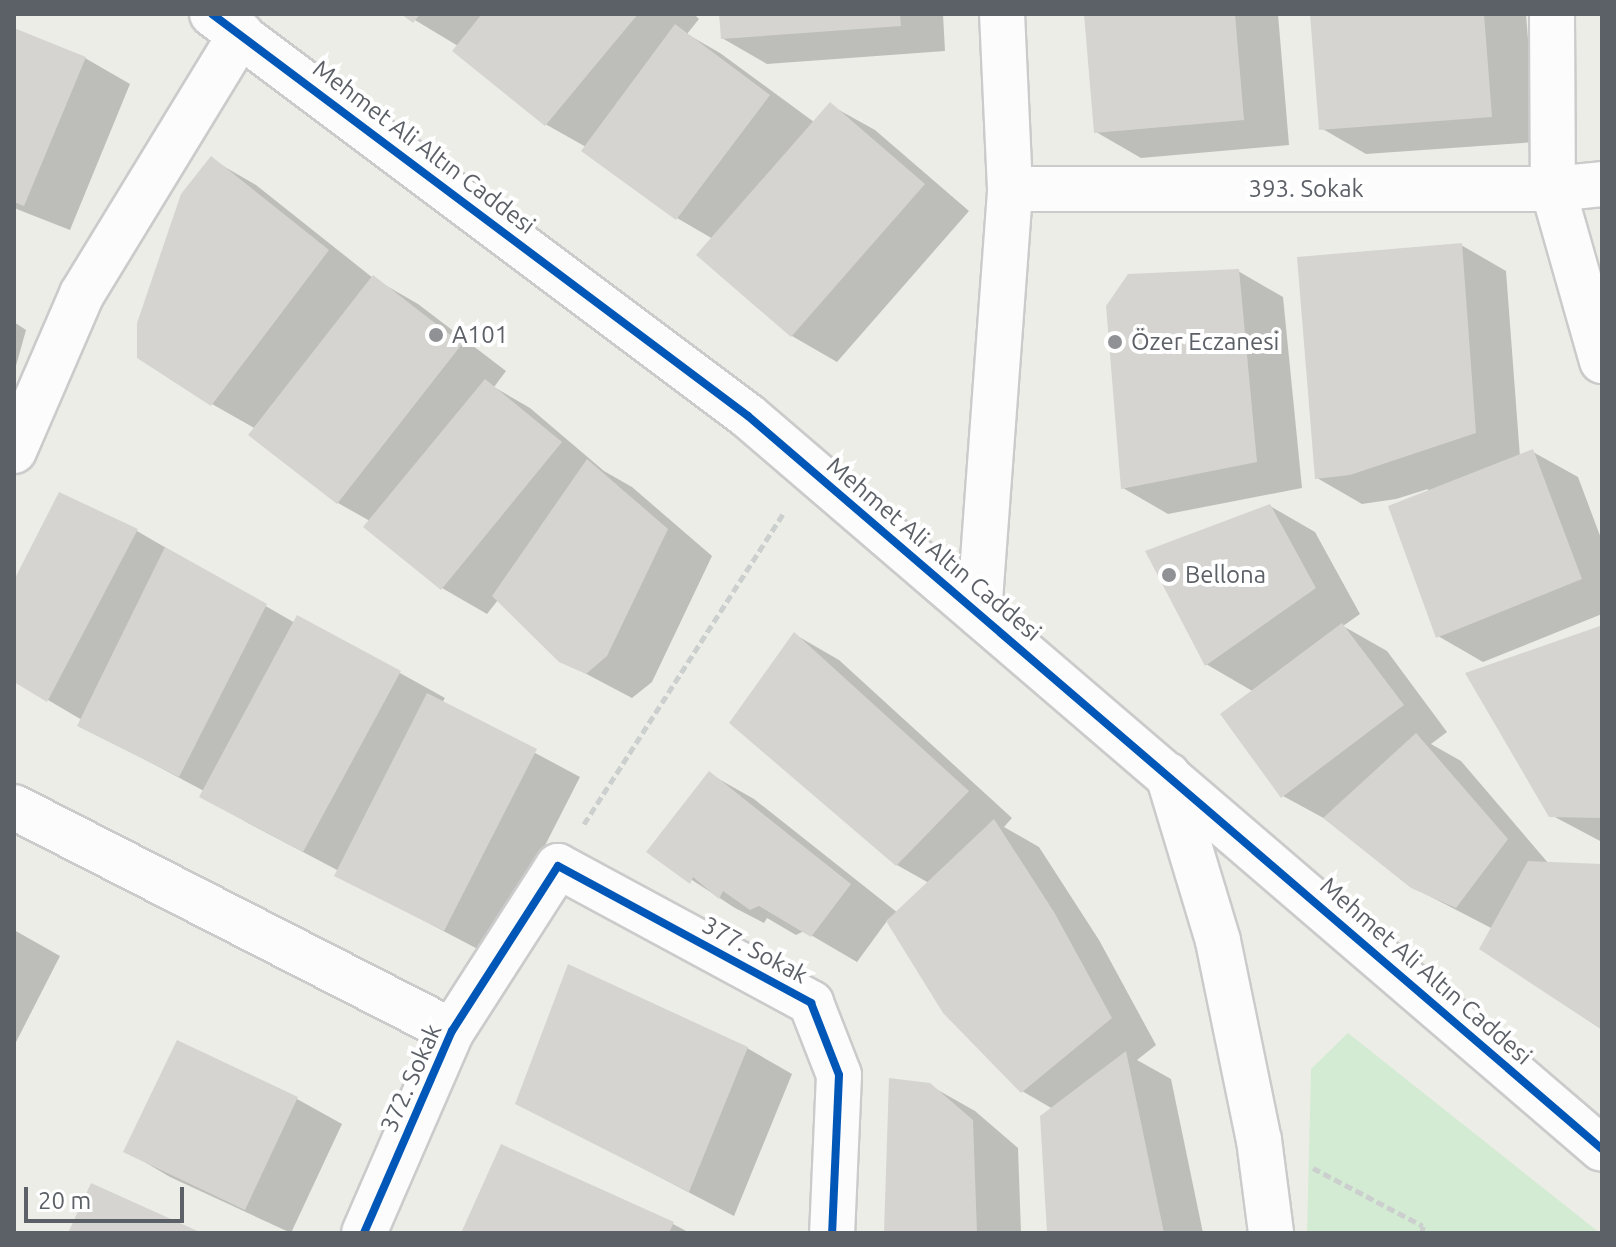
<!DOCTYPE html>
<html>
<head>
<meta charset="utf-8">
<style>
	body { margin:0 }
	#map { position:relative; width:1616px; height:1247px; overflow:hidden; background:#edede8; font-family:Ubuntu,sans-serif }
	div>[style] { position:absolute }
	.green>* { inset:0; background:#d4ebd3 }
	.shadow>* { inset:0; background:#0003 }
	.building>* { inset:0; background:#d5d4d1 }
	.path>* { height:5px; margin-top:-2.5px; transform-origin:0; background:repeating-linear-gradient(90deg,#cbcfcd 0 8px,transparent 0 12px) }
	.roads { filter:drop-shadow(2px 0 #cacbca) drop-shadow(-2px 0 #cacbca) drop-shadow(0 2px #cacbca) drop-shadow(0 -2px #cacbca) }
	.minor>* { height:44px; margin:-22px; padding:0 22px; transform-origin:22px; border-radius:22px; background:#fcfcfc }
	.cycleway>* { height:8px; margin:-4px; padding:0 4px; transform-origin:4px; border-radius:4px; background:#0057b8 }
	.dots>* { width:22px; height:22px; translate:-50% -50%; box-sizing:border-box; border:4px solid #fff; border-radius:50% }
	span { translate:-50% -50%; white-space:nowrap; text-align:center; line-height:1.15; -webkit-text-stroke:8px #fff; paint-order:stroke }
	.street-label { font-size:24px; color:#5c6067 }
	.poi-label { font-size:24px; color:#5c6067 }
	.left { translate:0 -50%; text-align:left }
	.frame { position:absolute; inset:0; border:16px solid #5c6067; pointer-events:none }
	.scale { position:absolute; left:24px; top:1187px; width:160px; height:36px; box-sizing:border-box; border:4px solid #5c6067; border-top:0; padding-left:10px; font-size:24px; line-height:28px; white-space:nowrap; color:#5c6067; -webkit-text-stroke:6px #fff; paint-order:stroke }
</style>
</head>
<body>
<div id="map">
	<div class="green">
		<i style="clip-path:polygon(1348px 1033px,1600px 1233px,1307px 1233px,1311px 1069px)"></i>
	</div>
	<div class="shadow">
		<i style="clip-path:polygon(405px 14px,694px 14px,699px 19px,687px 34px,720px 53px,814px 122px,830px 105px,875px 130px,969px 211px,837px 362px,792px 336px,699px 255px,713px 239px,677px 218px,586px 147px,547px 125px,455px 50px,458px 46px)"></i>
		<i style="clip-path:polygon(721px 14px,943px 14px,945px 51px,767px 64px,722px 38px)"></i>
		<i style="clip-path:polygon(1086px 14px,1278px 14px,1289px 145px,1141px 158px,1096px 132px)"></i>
		<i style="clip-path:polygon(1312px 14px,1526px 14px,1536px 142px,1366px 154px,1321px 128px)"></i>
		<i style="clip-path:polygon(14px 30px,85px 58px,130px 84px,70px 230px,14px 208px)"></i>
		<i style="clip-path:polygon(211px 159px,256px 185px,373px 278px,418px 304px,506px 371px,494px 387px,530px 408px,604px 471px,632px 487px,712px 556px,652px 682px,632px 698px,560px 660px,498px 600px,487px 614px,442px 588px,370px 521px,338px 503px,256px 429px,212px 404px)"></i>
		<i style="clip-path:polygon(1461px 245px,1506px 271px,1520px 457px,1533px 452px,1578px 477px,1602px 541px,1602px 614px,1483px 662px,1438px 636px,1428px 489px,1396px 499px,1362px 504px,1317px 478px)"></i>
		<i style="clip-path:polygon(1238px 271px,1283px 297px,1302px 488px,1168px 514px,1123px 488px)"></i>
		<i style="clip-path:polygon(14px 322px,26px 330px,14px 373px)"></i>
		<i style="clip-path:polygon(60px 494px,137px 531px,295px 623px,400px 673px,445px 698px,442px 703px,580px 777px,489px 955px,337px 875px,339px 871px,246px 822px,204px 791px,80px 725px,82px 720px,14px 680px,14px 584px)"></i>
		<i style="clip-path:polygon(1270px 506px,1315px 532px,1360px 614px,1343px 626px,1387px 651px,1447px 732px,1431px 744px,1461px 761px,1549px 864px,1602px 866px,1602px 1028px,1493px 929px,1412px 887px,1329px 821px,1283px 796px,1254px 692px,1206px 664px)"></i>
		<i style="clip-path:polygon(1599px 629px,1602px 630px,1602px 842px,1551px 815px)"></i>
		<i style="clip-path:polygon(794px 634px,839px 660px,1012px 818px,1004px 827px,1039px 847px,1099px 940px,1156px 1045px,1137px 1060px,1171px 1079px,1203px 1233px,1049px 1233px,1053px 1109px,1022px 1091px,887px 921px,857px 962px,804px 931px,796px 935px,767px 918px,764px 923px,735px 908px,649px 852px,710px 774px,754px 799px,898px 913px,929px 883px,897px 865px)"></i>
		<i style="clip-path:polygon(14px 930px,60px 956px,14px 1046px)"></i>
		<i style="clip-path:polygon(178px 1043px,297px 1099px,342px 1124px,291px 1233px,170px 1177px,126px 1151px)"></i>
		<i style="clip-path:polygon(747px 1048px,792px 1074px,734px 1216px,518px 1103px)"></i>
		<i style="clip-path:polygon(929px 1085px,975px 1111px,1018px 1148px,1021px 1233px,886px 1233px)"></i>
		<i style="clip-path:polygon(502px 1147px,673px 1224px,690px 1233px,463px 1233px)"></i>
	</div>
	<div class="building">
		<i style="clip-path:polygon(401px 14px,420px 14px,413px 23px)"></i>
		<i style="clip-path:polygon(482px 14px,638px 14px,545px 126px,452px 51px)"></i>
		<i style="clip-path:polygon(719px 14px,900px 14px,901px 26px,721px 39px)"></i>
		<i style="clip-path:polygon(1084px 14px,1235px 14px,1244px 120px,1094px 133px)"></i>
		<i style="clip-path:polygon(1310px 14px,1484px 14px,1492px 117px,1319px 130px)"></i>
		<i style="clip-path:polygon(675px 24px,770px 95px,676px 220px,581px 151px)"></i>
		<i style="clip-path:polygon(14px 28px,86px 57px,24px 206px,14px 202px)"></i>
		<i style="clip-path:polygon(830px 102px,925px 184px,791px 337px,696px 255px)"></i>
		<i style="clip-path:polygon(211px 156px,329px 250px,211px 406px,137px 358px,137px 323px,181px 194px)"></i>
		<i style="clip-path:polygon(1462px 243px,1476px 433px,1350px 475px,1315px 479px,1297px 257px)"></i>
		<i style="clip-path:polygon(1239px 269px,1257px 462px,1121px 489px,1106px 306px,1128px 274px)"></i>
		<i style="clip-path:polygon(373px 275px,462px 344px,337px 504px,248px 435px)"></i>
		<i style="clip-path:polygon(485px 379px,562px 442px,441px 590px,363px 527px)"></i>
		<i style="clip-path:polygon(1533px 449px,1582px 579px,1436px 638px,1388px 506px)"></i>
		<i style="clip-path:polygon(587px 459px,668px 529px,607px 656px,586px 674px,559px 662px,492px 596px)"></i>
		<i style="clip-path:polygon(59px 492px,138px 529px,47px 702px,14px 682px,14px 580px)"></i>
		<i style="clip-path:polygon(1270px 504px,1316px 588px,1205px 666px,1145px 551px)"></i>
		<i style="clip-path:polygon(165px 547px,267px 604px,179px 777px,77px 726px)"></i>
		<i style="clip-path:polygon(297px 615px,401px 671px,303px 852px,199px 797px)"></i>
		<i style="clip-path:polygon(1342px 623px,1404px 705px,1281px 798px,1220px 714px)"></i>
		<i style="clip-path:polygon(1600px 626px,1602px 818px,1549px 817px,1465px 673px)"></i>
		<i style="clip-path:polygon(794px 632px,969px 791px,896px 866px,729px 723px)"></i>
		<i style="clip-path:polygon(427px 693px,537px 749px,444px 931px,334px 876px)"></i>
		<i style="clip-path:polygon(1416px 733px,1508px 839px,1456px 908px,1411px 888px,1323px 818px)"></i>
		<i style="clip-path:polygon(709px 771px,851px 884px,811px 937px,759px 906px,750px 910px,723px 891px,719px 899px,693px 877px,690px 884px,646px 852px)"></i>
		<i style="clip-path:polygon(994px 819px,1054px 912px,1112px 1018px,1021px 1093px,943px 1013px,886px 921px)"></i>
		<i style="clip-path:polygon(1528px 861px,1602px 864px,1602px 1030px,1479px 949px)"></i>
		<i style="clip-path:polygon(568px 964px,748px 1047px,689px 1192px,515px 1104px)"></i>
		<i style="clip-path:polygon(177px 1040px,298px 1097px,245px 1210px,123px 1152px)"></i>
		<i style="clip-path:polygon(1126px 1051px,1164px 1233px,1047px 1233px,1040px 1116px)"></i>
		<i style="clip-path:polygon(889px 1078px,930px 1083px,973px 1120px,977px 1233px,884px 1233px)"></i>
		<i style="clip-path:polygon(501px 1144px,674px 1222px,669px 1233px,461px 1233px)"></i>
		<i style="clip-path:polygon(91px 1183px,202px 1233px,68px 1233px)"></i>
	</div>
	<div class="path">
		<i style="left:584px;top:824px;width:370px;rotate:-57.3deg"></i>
		<i style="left:1313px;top:1168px;width:124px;rotate:27.8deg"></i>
		<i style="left:1423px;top:1226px;width:7px;rotate:98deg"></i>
	</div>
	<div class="roads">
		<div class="minor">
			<i style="left:212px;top:14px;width:670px;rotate:36.87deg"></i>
			<i style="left:748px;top:416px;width:1125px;rotate:40.64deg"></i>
			<i style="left:1552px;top:14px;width:175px;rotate:89.7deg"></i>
			<i style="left:1553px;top:189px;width:179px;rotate:74.1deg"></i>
			<i style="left:1010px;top:189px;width:543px"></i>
			<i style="left:1553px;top:189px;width:49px;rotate:-5.8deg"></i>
			<i style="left:14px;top:451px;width:171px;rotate:-66.6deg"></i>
			<i style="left:82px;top:294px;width:305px;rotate:-58.6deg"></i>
			<i style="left:979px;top:614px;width:426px;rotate:-85.8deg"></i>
			<i style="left:1010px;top:189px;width:175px;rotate:-92.6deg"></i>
			<i style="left:1168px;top:775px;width:173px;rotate:73.2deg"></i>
			<i style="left:1218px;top:941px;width:203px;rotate:78.4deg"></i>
			<i style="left:1259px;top:1140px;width:94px;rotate:82.6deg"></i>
			<i style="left:14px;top:807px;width:492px;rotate:27.1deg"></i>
			<i style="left:364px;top:1233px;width:220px;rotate:-66.5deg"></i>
			<i style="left:452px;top:1031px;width:196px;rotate:-57.3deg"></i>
			<i style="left:558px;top:866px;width:288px;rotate:28.4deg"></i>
			<i style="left:811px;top:1003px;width:77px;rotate:68.7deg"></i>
			<i style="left:839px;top:1075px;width:158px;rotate:92.5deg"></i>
		</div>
	</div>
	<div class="cycleway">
		<i style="left:212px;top:14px;width:670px;rotate:36.87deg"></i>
		<i style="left:748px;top:416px;width:1125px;rotate:40.64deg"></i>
		<i style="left:364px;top:1233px;width:220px;rotate:-66.5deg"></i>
		<i style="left:452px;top:1031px;width:196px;rotate:-57.3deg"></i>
		<i style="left:558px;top:866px;width:288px;rotate:28.4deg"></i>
		<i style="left:811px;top:1003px;width:77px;rotate:68.7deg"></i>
		<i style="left:839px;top:1075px;width:158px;rotate:92.5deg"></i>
	</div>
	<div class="dots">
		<i style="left:436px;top:335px;background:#8f9194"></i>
		<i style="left:1115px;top:342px;background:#8f9194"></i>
		<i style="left:1169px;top:575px;background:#8f9194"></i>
	</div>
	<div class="street-label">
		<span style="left:424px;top:147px;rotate:37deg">Mehmet Ali Altın Caddesi</span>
		<span style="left:1306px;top:189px">393. Sokak</span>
		<span style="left:934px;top:549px;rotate:40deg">Mehmet Ali Altın Caddesi</span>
		<span style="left:755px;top:950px;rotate:28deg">377. Sokak</span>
		<span style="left:1426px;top:971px;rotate:41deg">Mehmet Ali Altın Caddesi</span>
		<span style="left:411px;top:1078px;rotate:-66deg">372. Sokak</span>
	</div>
	<div class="poi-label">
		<span class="left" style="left:452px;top:335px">A101</span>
		<span class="left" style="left:1131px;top:342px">Özer Eczanesi</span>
		<span class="left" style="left:1185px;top:575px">Bellona</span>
	</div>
	<div class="frame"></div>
	<div class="scale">20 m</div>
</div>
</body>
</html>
